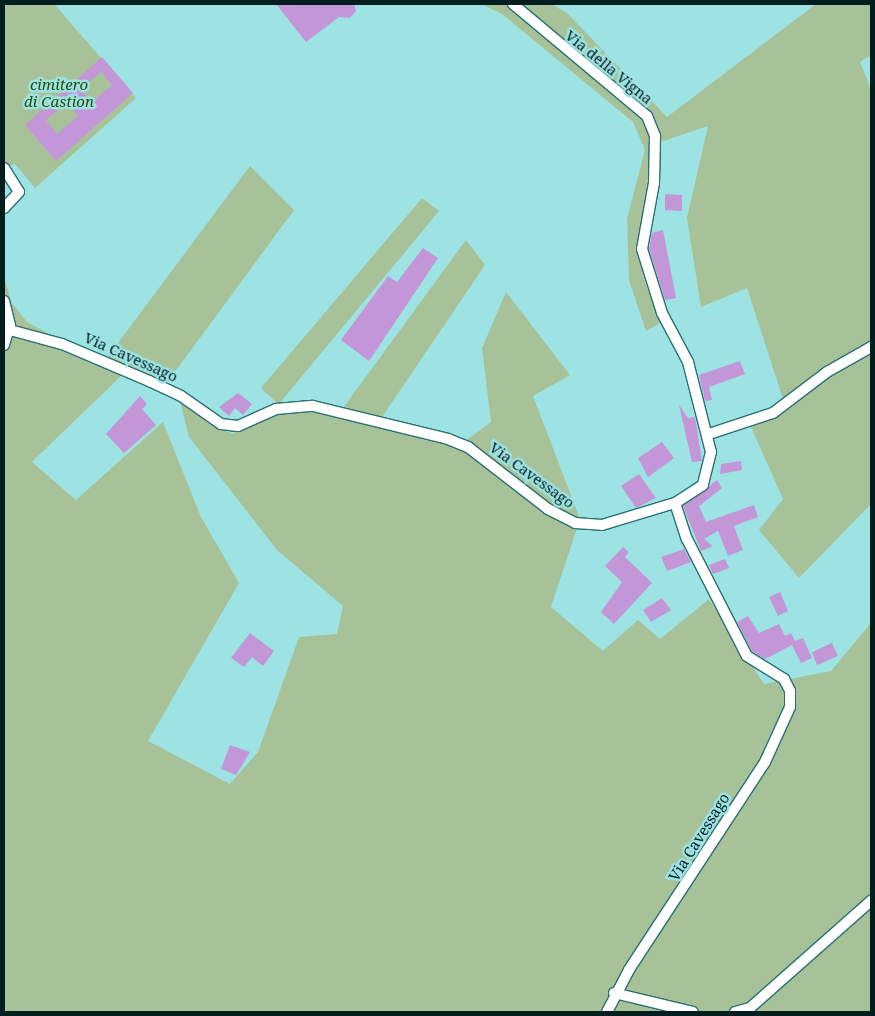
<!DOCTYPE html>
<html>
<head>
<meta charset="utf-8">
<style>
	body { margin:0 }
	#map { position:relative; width:875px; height:1016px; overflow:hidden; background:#9de3e3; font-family:"Noto Serif",serif }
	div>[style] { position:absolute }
	.green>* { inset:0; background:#a7c299 }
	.building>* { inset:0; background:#c396d7 }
	.roads { filter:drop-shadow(1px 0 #297171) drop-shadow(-1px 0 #297171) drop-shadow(0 1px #297171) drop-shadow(0 -1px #297171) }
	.minor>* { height:10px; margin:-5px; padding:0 5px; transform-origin:5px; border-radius:5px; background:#fff }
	span { translate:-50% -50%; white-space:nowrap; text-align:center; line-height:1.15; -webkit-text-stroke:5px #9de3e3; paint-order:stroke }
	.street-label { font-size:15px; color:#011d1e }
	.park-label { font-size:15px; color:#244c02; font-style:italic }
	.frame { position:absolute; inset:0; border:5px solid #011d1e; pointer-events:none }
</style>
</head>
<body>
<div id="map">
	<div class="green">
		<i style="clip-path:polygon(4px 4px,54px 4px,136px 98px,35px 188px,15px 164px,4px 168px)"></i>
		<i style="clip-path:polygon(481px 4px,552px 4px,568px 14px,667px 117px,816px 4px,871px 4px,871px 55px,860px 62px,871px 89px,871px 504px,799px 578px,759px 530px,783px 499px,751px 427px,786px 408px,747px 288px,701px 307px,687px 218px,708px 126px,661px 142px,641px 222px,643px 276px,660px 323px,646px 331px,629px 280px,627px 219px,645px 150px,633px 122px,502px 14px)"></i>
		<i style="clip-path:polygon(evenodd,250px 166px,294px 210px,166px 384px,208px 421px,233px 434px,278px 404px,261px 388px,422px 198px,439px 211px,279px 404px,343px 408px,466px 240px,485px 265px,382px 417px,465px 441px,491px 422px,482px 348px,506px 292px,570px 375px,533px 396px,580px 519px,551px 607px,603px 651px,638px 620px,660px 639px,709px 599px,764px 684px,831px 671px,871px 623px,871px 1012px,4px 1012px,4px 277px,12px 303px,27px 322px,103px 363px,250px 166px,123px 374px,179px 397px,189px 437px,277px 550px,343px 606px,337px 634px,299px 637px,258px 752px,230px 784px,148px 741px,239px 583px,201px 517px,163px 422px,76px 500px,32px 462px,123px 374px)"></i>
	</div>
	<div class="building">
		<i style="clip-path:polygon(276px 4px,354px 4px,356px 11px,350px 18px,339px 17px,306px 42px)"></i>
		<i style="clip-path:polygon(evenodd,102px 57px,133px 93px,56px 161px,25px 125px,102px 57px,101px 72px,112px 85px,92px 102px,81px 89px,101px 72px,102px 57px,67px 102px,78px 116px,57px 134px,46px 120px,67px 102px)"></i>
		<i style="clip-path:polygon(665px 194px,682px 195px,682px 211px,665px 210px)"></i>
		<i style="clip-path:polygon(663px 230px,676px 298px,665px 300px,649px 249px,652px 233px)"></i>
		<i style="clip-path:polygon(423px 248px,438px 258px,369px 361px,341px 340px,388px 276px,397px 282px)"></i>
		<i style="clip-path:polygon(740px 361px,745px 374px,709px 387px,712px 400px,705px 401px,699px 375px)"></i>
		<i style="clip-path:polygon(238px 393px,252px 404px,243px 415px,235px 408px,229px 416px,219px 407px)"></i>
		<i style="clip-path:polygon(140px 396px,147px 404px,142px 409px,156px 425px,124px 453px,106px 434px)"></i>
		<i style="clip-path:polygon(679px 405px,688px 418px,695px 417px,702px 461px,692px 462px)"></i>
		<i style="clip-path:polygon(662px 442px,674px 458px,648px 477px,638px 458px)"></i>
		<i style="clip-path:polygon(741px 461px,742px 470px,720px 474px,721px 464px)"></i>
		<i style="clip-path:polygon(639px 474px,656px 498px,636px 508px,621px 486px)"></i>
		<i style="clip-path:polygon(717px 480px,722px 488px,699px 506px,706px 522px,754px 505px,758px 517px,734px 526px,743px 550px,728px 556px,718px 531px,704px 539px,713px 546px,701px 551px,683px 506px)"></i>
		<i style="clip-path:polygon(623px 547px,629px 552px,625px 557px,652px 583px,614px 624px,601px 612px,622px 582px,605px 566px)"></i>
		<i style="clip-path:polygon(684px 549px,691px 562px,667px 571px,661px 557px)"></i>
		<i style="clip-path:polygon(725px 559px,729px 568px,713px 574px,709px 565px)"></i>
		<i style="clip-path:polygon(780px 592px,788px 611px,778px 616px,769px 597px)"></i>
		<i style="clip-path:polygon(662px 598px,671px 610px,651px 622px,643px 610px)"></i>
		<i style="clip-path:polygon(748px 616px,759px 633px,779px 624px,785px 636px,791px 633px,795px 641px,803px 638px,812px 658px,801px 663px,792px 645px,765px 659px,752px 651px,737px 622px)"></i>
		<i style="clip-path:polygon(250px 633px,274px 651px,263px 666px,252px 657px,244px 667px,231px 658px)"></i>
		<i style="clip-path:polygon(832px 643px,838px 656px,817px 665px,812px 652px)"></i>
		<i style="clip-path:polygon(230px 745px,250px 752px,236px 775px,221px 769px)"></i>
	</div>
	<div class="roads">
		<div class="minor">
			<i style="left:513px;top:4px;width:175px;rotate:39.9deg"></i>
			<i style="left:647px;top:116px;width:22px;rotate:68deg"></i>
			<i style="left:655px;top:136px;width:47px;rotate:91.2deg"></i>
			<i style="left:654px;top:183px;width:67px;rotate:100.3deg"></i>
			<i style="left:642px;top:249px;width:67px;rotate:72.6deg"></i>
			<i style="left:662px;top:313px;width:55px;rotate:62deg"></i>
			<i style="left:688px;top:362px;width:93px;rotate:75.7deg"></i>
			<i style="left:711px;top:452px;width:34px;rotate:104deg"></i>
			<i style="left:703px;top:485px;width:33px;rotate:147deg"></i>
			<i style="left:4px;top:168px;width:28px;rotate:58deg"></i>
			<i style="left:19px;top:192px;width:22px;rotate:133deg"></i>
			<i style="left:4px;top:301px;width:25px;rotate:76deg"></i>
			<i style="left:10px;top:325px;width:21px;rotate:107deg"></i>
			<i style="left:10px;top:330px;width:54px;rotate:15.1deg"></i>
			<i style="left:62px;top:344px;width:95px;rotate:23deg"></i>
			<i style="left:149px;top:381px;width:35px;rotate:25deg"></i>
			<i style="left:181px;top:396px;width:49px;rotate:35deg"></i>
			<i style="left:221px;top:424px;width:17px;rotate:7deg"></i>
			<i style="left:238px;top:426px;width:42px;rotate:-24.1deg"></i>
			<i style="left:276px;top:409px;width:37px;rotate:-5deg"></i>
			<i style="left:313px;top:406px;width:139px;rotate:13.7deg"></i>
			<i style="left:448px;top:439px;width:22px;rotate:22deg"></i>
			<i style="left:468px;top:447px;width:101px;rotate:37.8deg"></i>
			<i style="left:548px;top:509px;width:30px;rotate:27deg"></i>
			<i style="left:575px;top:523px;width:27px;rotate:4deg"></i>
			<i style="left:602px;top:525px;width:76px;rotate:-16.8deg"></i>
			<i style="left:675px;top:503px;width:38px;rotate:72deg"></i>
			<i style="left:687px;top:539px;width:131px;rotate:62.9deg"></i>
			<i style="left:747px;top:656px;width:44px;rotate:31.9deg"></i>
			<i style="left:784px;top:679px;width:13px;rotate:63deg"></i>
			<i style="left:790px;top:691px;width:16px;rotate:90deg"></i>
			<i style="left:790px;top:707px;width:60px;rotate:114.4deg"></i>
			<i style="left:765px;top:762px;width:249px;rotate:123.2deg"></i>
			<i style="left:629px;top:970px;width:47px;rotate:117.6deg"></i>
			<i style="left:709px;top:434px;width:67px;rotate:-18.2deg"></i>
			<i style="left:773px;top:413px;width:68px;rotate:-37.2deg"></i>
			<i style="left:827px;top:372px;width:51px;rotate:-29.6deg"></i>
			<i style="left:614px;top:993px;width:81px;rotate:13.5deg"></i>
			<i style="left:735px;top:1012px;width:16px;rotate:-15deg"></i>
			<i style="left:750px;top:1008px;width:162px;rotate:-41.5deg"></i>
		</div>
	</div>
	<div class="street-label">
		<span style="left:609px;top:67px;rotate:39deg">Via della Vigna</span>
		<span style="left:131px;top:357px;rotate:24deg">Via Cavessago</span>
		<span style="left:532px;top:475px;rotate:36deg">Via Cavessago</span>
		<span style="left:699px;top:837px;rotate:-58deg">Via Cavessago</span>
	</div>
	<div class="park-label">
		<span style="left:59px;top:93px">cimitero<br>di Castion</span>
	</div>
	<div class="frame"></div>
</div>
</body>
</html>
